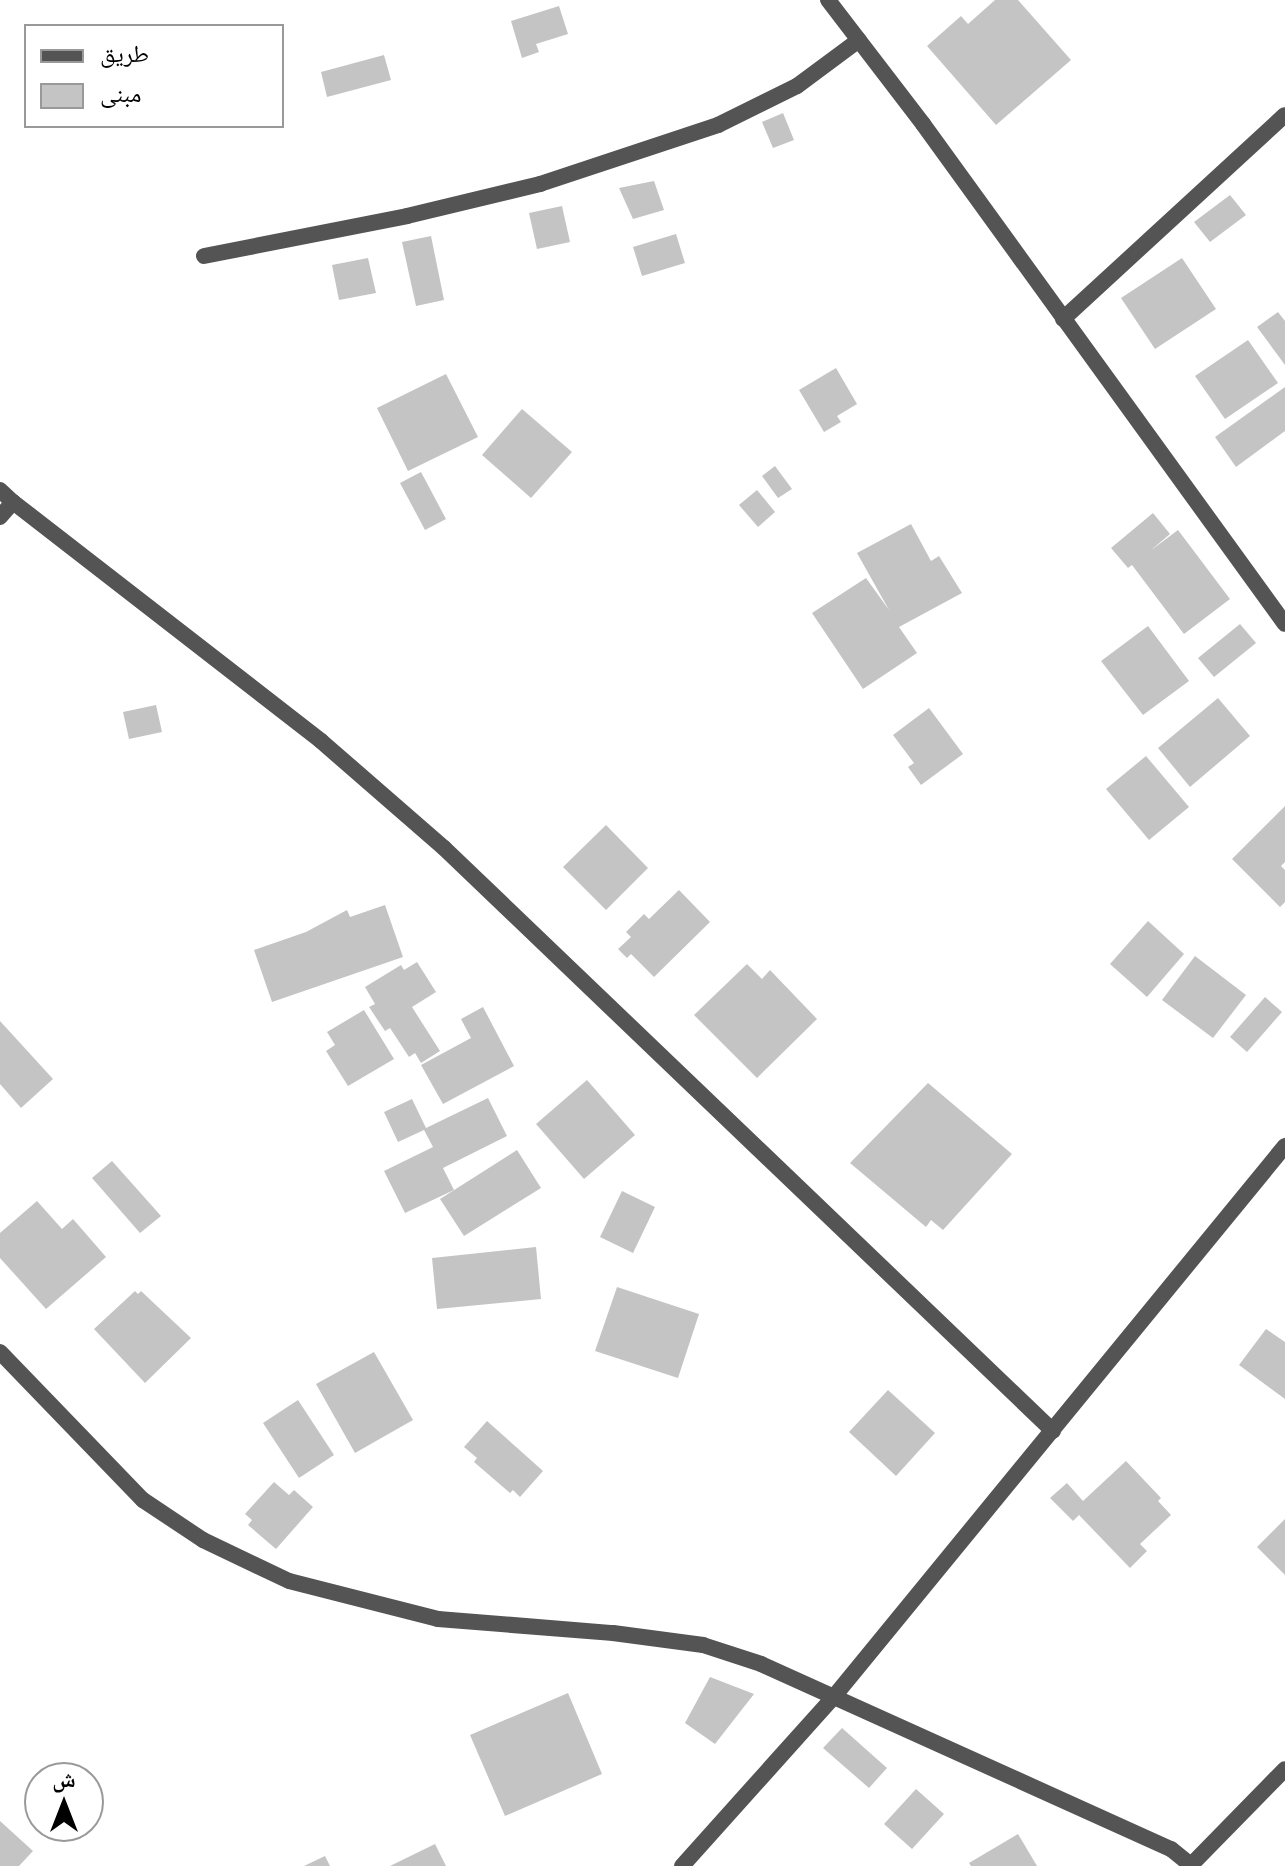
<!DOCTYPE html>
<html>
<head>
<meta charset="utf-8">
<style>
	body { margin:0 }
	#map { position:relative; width:1285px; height:1866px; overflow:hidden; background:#fff; font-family:Roboto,"Noto Naskh Arabic",sans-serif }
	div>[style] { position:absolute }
	.building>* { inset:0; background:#c4c4c4 }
	.street>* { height:16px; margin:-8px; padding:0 8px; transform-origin:8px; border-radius:8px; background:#545454 }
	span { translate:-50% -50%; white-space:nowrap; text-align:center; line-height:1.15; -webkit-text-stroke:6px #fff; paint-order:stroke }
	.legend { position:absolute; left:24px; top:24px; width:260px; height:104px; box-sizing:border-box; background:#fff; border:2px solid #999; margin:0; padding:10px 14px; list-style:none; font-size:24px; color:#000 }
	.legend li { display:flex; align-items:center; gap:16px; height:40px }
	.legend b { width:40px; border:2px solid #999 }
	.north { position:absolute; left:24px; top:1762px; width:80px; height:80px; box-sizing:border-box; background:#fff; border:2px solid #999; border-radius:50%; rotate:0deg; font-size:22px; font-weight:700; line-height:32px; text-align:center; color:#000 }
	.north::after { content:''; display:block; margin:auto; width:28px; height:36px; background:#000; clip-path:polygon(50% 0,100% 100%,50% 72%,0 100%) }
</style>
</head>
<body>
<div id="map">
	<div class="building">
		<i style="clip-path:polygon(995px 0,1018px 0,1071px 60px,996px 125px,927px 46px,961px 16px,968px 24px)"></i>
		<i style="clip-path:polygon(559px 6px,568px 34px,536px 44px,539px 52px,522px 58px,511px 21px)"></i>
		<i style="clip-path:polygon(384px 55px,391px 80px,327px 97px,321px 72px)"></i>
		<i style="clip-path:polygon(783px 113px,794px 140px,773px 148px,762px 122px)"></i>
		<i style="clip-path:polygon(654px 181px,664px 210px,633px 219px,619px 188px)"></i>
		<i style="clip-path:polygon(1230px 195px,1246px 215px,1210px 242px,1194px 222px)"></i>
		<i style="clip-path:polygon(562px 206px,570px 242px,537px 249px,529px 213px)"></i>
		<i style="clip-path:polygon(676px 234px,685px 263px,642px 276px,633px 247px)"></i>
		<i style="clip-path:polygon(431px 236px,444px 300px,416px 306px,402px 242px)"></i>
		<i style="clip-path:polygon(368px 258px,376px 293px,339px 300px,332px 265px)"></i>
		<i style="clip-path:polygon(1182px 258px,1216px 309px,1155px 349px,1121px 298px)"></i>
		<i style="clip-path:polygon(1278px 312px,1285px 321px,1285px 365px,1257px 327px)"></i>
		<i style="clip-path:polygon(1248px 340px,1278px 383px,1225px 419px,1195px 376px)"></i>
		<i style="clip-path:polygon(836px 368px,857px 404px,837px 416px,841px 422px,824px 432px,799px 390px)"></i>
		<i style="clip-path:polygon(446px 374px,478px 437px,408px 471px,377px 408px)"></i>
		<i style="clip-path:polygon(1285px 387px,1285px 431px,1236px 467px,1215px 437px)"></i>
		<i style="clip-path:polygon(522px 409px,572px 452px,531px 498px,482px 455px)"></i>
		<i style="clip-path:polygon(775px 466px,792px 489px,778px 498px,762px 476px)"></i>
		<i style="clip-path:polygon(421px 472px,446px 519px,425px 530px,400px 483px)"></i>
		<i style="clip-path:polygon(757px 490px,775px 512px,758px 527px,739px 505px)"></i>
		<i style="clip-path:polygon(1153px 513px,1170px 534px,1150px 551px,1178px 530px,1230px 599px,1184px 634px,1132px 565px,1128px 568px,1111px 548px)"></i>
		<i style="clip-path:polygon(911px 524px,931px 561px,939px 556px,962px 593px,899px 627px,917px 653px,863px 689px,812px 613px,866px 578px,889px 610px,857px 553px)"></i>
		<i style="clip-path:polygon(1240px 624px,1256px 643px,1214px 677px,1198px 658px)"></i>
		<i style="clip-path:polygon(1148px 626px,1189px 681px,1143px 715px,1101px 661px)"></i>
		<i style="clip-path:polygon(1218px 698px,1250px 736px,1190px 787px,1158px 748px)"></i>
		<i style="clip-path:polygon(156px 705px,162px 732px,129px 739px,123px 712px)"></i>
		<i style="clip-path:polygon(929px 708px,963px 754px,921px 785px,908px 767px,914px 763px,893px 735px)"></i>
		<i style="clip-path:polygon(1146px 756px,1189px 807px,1149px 840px,1106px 789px)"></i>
		<i style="clip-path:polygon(1285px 806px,1285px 862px,1281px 866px,1285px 870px,1285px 902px,1280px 907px,1232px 859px)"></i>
		<i style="clip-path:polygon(606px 825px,648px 868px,606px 910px,563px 867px)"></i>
		<i style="clip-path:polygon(679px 890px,710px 922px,654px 977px,631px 954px,627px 958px,618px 949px,631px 937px,626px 932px,644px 914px,649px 919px)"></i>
		<i style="clip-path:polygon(385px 905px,403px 957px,272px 1002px,254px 950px,306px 932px,347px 910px,350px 917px)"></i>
		<i style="clip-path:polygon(1148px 921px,1184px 954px,1147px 997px,1110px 964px)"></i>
		<i style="clip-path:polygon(1195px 956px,1246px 995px,1213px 1038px,1162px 1000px)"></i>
		<i style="clip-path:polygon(417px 962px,436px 992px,412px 1007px,440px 1051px,421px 1063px,415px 1053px,409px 1057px,390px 1028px,385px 1031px,369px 1007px,375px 1004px,365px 987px,401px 965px,404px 970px)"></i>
		<i style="clip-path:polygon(747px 964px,762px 979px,770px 970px,817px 1019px,757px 1078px,694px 1015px)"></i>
		<i style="clip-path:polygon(1265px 997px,1282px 1012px,1247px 1052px,1230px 1037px)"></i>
		<i style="clip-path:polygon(483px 1007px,514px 1066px,443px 1104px,421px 1065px,471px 1038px,461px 1019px)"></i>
		<i style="clip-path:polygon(364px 1010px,394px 1059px,348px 1086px,326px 1051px,335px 1045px,327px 1032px)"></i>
		<i style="clip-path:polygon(0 1021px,53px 1079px,21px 1108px,0 1084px)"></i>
		<i style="clip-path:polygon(587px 1080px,635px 1135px,584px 1179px,536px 1124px)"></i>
		<i style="clip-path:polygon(928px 1083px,1012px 1154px,943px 1230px,931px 1220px,926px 1227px,850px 1163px)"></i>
		<i style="clip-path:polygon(488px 1098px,507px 1136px,443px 1168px,454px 1190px,405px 1213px,384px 1171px,433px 1147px,424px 1130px,398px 1142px,384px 1112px,412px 1099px,426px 1128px)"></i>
		<i style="clip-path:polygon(517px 1150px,541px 1188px,464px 1236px,440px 1199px)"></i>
		<i style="clip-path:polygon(112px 1161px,161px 1216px,140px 1233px,92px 1178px)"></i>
		<i style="clip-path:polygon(622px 1191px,655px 1207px,633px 1253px,600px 1237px)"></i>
		<i style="clip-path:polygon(37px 1201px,62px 1229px,73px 1219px,106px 1257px,46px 1309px,0 1258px,0 1233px)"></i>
		<i style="clip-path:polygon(536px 1247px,541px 1299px,437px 1309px,432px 1258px)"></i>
		<i style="clip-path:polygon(617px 1287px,699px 1314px,678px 1378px,595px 1351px)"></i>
		<i style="clip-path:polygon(135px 1291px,138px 1294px,141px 1291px,191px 1338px,145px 1383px,94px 1329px)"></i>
		<i style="clip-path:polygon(1266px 1329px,1285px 1342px,1285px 1399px,1239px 1365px)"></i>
		<i style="clip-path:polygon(374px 1352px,413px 1420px,355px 1453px,316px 1384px)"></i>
		<i style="clip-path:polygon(888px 1390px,935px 1433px,896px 1476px,849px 1432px)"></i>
		<i style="clip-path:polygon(298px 1400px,334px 1455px,299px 1478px,263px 1423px)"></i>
		<i style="clip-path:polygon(487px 1421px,543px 1471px,520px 1497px,513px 1490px,510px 1493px,474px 1462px,477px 1458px,464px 1447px)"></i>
		<i style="clip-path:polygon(1126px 1461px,1161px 1498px,1158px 1501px,1171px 1515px,1140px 1544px,1147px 1551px,1130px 1568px,1079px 1515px,1073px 1521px,1050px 1498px,1067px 1483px,1083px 1501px)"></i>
		<i style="clip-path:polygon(274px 1482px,289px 1495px,294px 1490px,313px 1507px,276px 1549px,248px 1525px,252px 1520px,245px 1514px)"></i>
		<i style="clip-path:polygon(1285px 1519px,1285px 1575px,1257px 1547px)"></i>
		<i style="clip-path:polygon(710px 1677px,754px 1694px,715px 1744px,685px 1723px)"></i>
		<i style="clip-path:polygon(568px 1693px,602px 1774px,505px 1816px,470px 1735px)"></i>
		<i style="clip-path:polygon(842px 1728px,887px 1768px,869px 1788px,823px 1748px)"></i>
		<i style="clip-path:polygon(916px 1789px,944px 1814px,912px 1849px,884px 1824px)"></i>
		<i style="clip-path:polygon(0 1821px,33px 1851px,19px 1866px,0 1866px)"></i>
		<i style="clip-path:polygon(1018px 1834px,1037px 1866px,971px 1866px,969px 1863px)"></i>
		<i style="clip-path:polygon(435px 1844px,446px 1866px,390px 1866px)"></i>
		<i style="clip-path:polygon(325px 1856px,330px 1866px,304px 1866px)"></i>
	</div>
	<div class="street">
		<i style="left:828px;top:0;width:156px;rotate:52.5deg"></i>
		<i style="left:923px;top:124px;width:617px;rotate:54.1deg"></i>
		<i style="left:204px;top:256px;width:207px;rotate:-11.1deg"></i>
		<i style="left:407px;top:216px;width:137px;rotate:-13.5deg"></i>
		<i style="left:540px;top:184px;width:188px;rotate:-18.3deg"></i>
		<i style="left:718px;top:125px;width:88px;rotate:-26.3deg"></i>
		<i style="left:797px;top:86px;width:77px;rotate:-36.6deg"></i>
		<i style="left:1063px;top:319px;width:301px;rotate:-42.6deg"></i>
		<i style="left:0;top:490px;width:18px;rotate:43deg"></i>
		<i style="left:13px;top:502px;width:20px;rotate:131deg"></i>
		<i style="left:13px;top:502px;width:390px;rotate:37.8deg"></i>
		<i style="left:321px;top:741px;width:163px;rotate:41deg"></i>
		<i style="left:444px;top:848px;width:843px;rotate:43.75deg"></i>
		<i style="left:0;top:1352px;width:206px;rotate:46deg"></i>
		<i style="left:143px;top:1500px;width:72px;rotate:33.7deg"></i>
		<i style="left:203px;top:1540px;width:95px;rotate:25.5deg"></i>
		<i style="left:289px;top:1581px;width:154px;rotate:14.3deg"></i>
		<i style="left:438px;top:1619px;width:176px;rotate:4.6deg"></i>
		<i style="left:613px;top:1633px;width:91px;rotate:7.6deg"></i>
		<i style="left:703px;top:1645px;width:61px;rotate:18.1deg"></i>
		<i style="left:761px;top:1664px;width:450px;rotate:24.3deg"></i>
		<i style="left:1171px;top:1849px;width:27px;rotate:39deg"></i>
		<i style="left:1191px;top:1865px;width:134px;rotate:-45.6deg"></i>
		<i style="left:682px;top:1866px;width:224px;rotate:-48.1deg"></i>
		<i style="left:832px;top:1699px;width:715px;rotate:-50.68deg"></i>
	</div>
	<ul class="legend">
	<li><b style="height:10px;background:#545454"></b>طريق</li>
	<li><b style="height:22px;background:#c4c4c4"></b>مبنى</li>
	</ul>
	<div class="north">ش</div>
</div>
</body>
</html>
